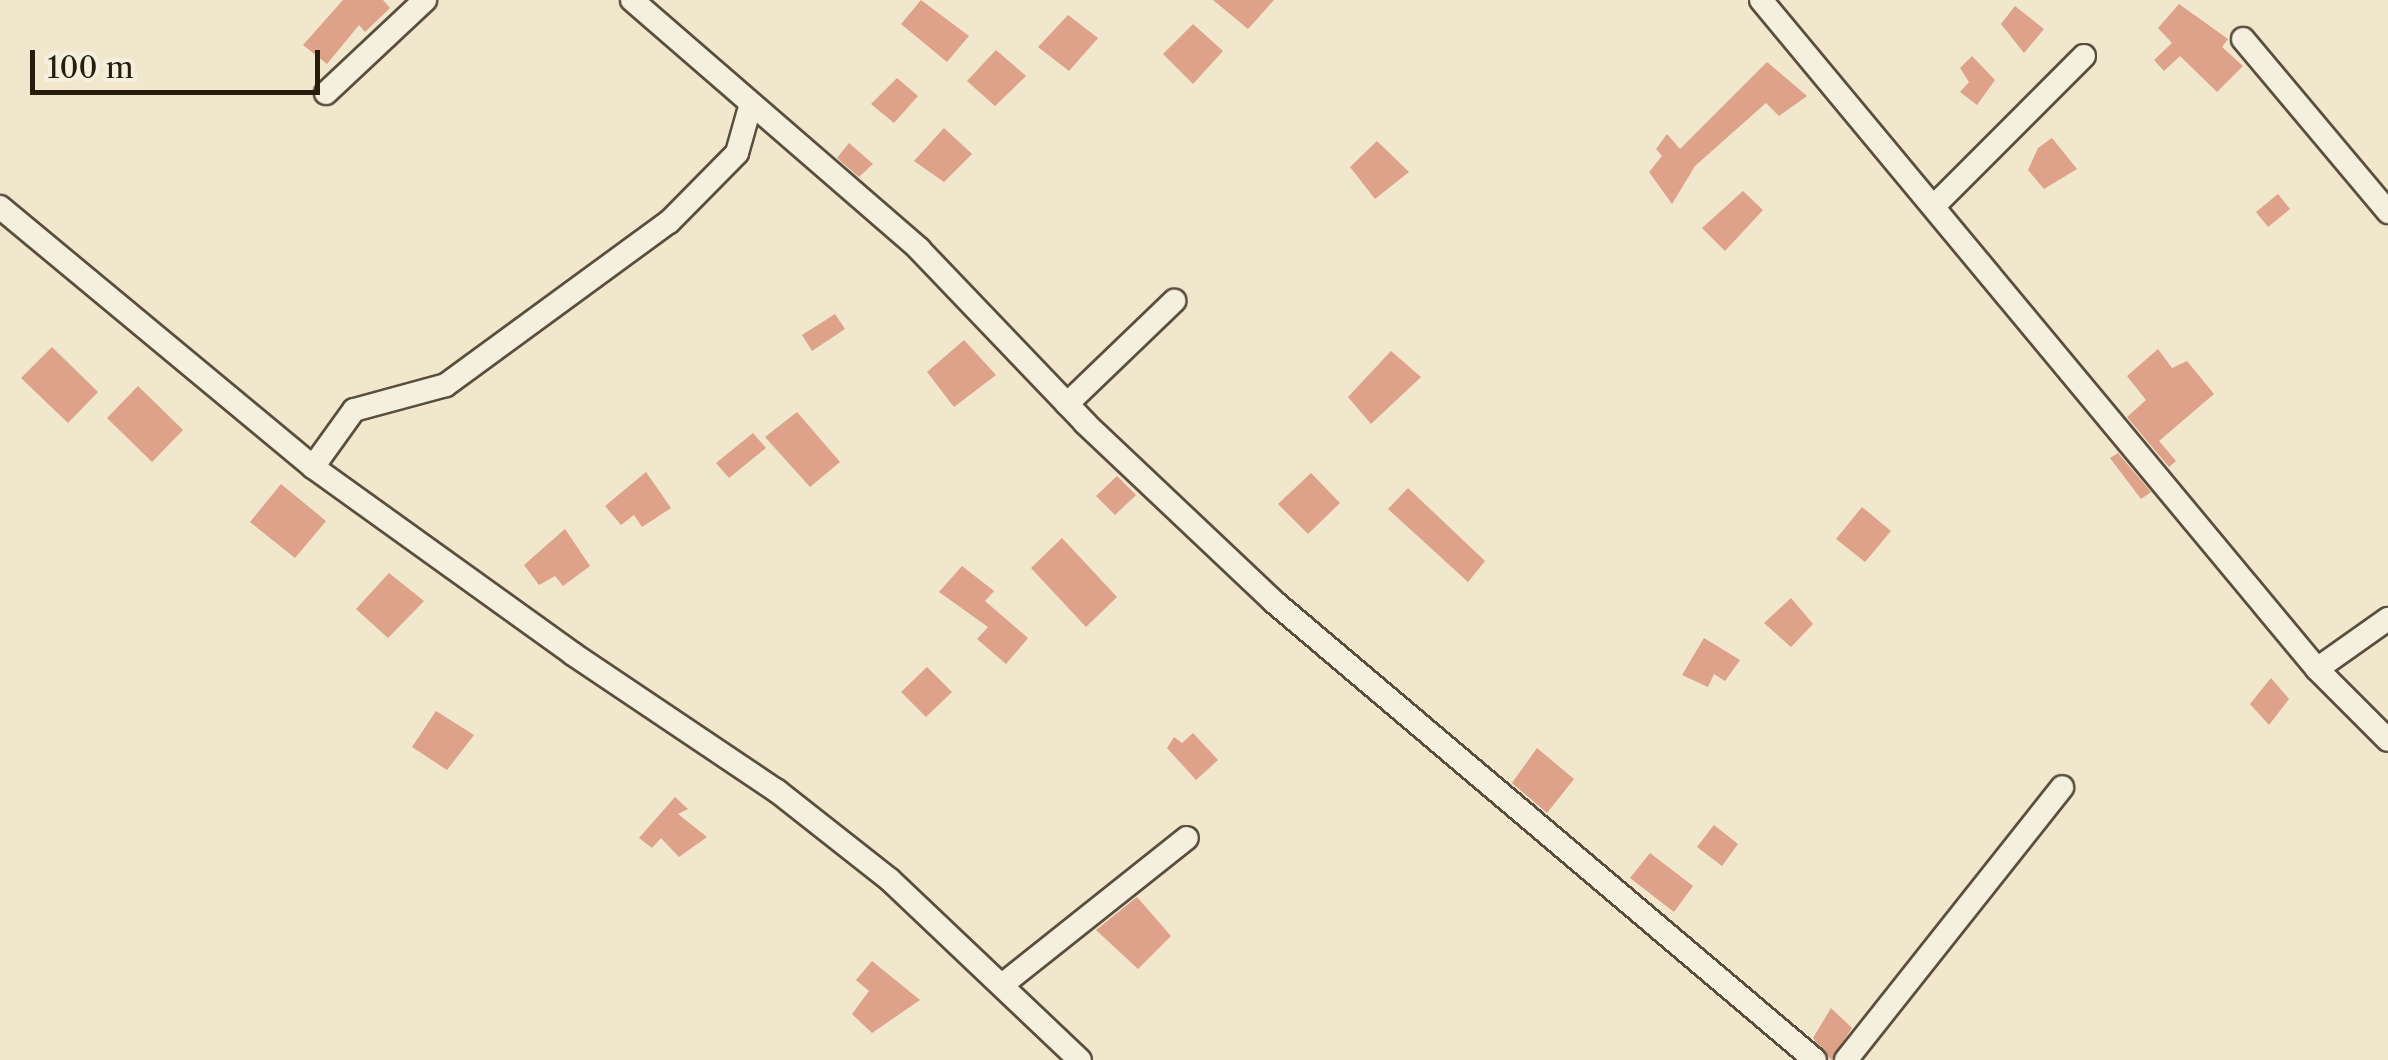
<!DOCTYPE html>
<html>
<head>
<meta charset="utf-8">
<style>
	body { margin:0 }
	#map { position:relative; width:2388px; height:1060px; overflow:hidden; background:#f0e7cd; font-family:"Libre Caslon Text",serif }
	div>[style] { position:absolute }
	.building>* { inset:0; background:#dea189 }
	.roads { filter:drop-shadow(2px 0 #5a4f3d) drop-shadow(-2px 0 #5a4f3d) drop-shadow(0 2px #5a4f3d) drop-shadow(0 -2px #5a4f3d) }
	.minor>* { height:22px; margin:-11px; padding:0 11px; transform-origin:11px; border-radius:11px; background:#f5efde }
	span { translate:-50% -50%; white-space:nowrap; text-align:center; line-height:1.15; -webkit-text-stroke:8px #f5efde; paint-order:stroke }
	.scale { position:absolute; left:30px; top:50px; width:290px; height:45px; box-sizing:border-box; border:5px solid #281c0d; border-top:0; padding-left:12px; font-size:30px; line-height:35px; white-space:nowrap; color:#281c0d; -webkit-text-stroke:8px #f5efde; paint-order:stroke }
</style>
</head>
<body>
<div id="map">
	<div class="building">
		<i style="clip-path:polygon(343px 0,383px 0,390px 8px,365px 32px,359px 25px,327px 64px,303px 45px)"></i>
		<i style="clip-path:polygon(921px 0,969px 36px,947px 62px,901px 24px)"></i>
		<i style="clip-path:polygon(1213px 0,1274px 0,1248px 29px)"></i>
		<i style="clip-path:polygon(2179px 4px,2228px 39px,2222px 47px,2243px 66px,2217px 92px,2180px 56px,2164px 71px,2154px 60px,2172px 43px,2158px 28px)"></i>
		<i style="clip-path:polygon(2015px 6px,2044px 29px,2024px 53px,2001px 24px)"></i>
		<i style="clip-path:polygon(1068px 15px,1098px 38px,1069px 71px,1038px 47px)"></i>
		<i style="clip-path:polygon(1193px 24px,1223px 51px,1193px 84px,1163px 54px)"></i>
		<i style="clip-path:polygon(996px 50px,1026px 76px,995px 106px,967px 81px)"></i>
		<i style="clip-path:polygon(1972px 56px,1995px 80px,1977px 105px,1960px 92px,1969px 82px,1960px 68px)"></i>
		<i style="clip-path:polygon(1767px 62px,1807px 96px,1779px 116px,1766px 103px,1695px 166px,1672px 204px,1649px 172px,1662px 156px,1656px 149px,1667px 134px,1680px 149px)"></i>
		<i style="clip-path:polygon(897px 78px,918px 96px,894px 123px,871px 104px)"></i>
		<i style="clip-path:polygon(944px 128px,972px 154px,944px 182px,914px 161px)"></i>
		<i style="clip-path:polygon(2052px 138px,2077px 169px,2044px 189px,2028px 170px,2038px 148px)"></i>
		<i style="clip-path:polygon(1377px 141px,1409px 172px,1375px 199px,1350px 167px)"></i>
		<i style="clip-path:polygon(849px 143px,873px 164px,859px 177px,837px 158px)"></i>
		<i style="clip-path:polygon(1743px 191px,1763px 210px,1725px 251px,1702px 228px)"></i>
		<i style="clip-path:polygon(2278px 194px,2290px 209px,2268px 227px,2256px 212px)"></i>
		<i style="clip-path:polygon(835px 314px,845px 329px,812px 351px,802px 335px)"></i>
		<i style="clip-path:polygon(964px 340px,996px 375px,954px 407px,927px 372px)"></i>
		<i style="clip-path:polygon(52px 347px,98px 392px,68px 423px,21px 378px)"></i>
		<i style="clip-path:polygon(2158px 349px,2172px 368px,2187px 361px,2214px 394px,2159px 441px,2176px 461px,2169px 467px,2127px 417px,2146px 400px,2127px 376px)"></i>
		<i style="clip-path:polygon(1391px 351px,1421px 377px,1371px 424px,1348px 397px)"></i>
		<i style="clip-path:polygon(138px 386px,183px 430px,152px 462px,107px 418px)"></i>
		<i style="clip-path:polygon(797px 412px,840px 462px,810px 487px,765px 437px)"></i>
		<i style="clip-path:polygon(753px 433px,766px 448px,729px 478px,716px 463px)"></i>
		<i style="clip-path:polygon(2118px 453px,2151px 492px,2141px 499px,2110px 458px)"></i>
		<i style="clip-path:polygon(646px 472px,671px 508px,642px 527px,634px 515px,621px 525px,605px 506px)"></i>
		<i style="clip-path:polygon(1311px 473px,1340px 503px,1308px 534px,1278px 504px)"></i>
		<i style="clip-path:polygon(1117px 476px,1136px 495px,1115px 515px,1096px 496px)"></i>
		<i style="clip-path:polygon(281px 484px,326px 521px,295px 558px,250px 522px)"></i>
		<i style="clip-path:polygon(1408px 488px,1485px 561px,1468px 582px,1388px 509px)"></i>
		<i style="clip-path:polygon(1862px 507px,1891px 531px,1865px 562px,1836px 539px)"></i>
		<i style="clip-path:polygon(565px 529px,590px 566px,563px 586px,555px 576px,539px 585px,524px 565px)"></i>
		<i style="clip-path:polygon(1062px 538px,1117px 597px,1086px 627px,1031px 568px)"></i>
		<i style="clip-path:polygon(962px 566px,994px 591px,985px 601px,1028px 638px,1006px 664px,977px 639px,988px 627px,939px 592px)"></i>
		<i style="clip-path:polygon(389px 573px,424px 601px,388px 638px,356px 609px)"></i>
		<i style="clip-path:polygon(1791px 598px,1813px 624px,1791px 647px,1764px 623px)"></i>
		<i style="clip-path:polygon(1704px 638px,1740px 660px,1725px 681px,1714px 674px,1708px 687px,1682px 675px)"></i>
		<i style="clip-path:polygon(927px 667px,952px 692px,926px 717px,901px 692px)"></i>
		<i style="clip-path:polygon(2271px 678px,2289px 699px,2269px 725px,2250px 704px)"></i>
		<i style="clip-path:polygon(436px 711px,474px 735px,447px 770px,412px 747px)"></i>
		<i style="clip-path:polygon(1193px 733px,1218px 760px,1196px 780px,1167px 748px,1174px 737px,1182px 743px)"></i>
		<i style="clip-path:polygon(1537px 748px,1574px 779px,1547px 813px,1512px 783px)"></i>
		<i style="clip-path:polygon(675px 797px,688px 809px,678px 814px,707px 837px,679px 857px,661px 838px,652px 848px,639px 838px)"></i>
		<i style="clip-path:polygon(1714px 825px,1738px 844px,1722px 866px,1697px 847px)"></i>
		<i style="clip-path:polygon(1650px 853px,1693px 886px,1674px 912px,1630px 878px)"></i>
		<i style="clip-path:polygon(1137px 897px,1171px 936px,1138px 969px,1096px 930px)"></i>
		<i style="clip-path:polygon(872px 961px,920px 1000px,872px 1033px,852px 1014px,869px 991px,856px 980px)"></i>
		<i style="clip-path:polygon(1831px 1008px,1852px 1028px,1831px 1060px,1813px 1038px)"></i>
	</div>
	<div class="roads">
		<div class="minor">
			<i style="left:632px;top:0;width:380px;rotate:40.9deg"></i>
			<i style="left:919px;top:249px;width:240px;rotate:46.3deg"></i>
			<i style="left:1085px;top:423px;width:259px;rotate:43.4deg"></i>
			<i style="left:1273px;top:601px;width:710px;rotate:40.26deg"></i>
			<i style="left:1761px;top:0;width:870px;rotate:50.27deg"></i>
			<i style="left:2317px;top:669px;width:100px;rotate:45deg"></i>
			<i style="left:2243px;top:39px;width:226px;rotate:50deg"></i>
			<i style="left:326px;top:93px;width:136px;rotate:-43.2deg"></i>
			<i style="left:1934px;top:206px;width:212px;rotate:-45deg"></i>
			<i style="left:0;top:207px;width:407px;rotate:39.7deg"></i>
			<i style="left:313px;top:467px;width:320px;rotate:35.7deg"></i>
			<i style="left:573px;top:654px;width:246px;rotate:33.9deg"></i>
			<i style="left:777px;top:791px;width:142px;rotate:38.2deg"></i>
			<i style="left:889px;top:879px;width:263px;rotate:43.5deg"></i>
			<i style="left:1067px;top:404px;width:149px;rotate:-43.9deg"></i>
			<i style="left:313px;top:467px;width:70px;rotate:-54.3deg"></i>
			<i style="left:354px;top:410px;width:95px;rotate:-15.2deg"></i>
			<i style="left:446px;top:385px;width:276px;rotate:-36.2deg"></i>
			<i style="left:669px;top:222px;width:97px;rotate:-45.4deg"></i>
			<i style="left:737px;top:153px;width:48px;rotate:-74.2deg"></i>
			<i style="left:2317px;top:669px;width:87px;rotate:-35.2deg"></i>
			<i style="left:1002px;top:985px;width:236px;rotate:-38.5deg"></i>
			<i style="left:1846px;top:1060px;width:348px;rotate:-51.6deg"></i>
		</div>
	</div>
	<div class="scale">100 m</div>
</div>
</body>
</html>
